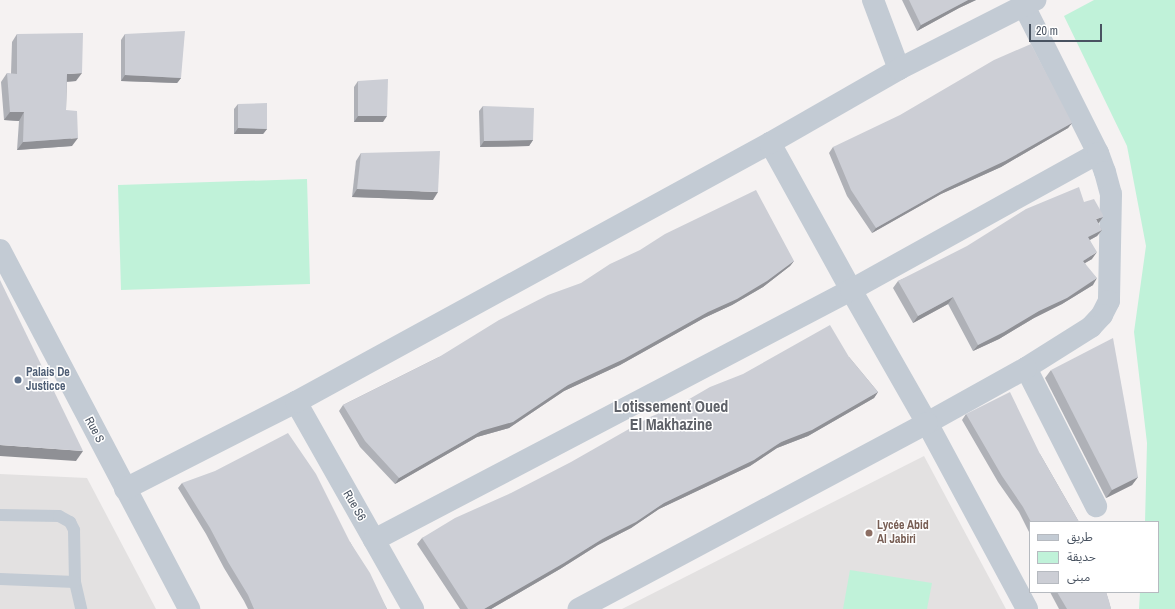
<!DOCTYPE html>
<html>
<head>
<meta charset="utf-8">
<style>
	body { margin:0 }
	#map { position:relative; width:1175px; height:609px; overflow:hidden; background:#f5f2f2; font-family:"Archivo Narrow","Noto Sans Arabic",sans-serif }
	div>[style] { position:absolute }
	.education>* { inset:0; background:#e3e1e1 }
	.green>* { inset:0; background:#c0f2d9 }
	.service>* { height:12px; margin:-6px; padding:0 6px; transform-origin:6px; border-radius:6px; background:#c3cbd4 }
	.minor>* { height:22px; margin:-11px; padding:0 11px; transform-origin:11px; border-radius:11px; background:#c3cbd4 }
	.wall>* { inset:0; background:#afb1b7 }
	.shaded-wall>* { inset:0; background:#8f9095 }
	.building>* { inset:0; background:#ccced5 }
	.dots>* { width:11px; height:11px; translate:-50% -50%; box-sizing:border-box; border:2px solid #fff; border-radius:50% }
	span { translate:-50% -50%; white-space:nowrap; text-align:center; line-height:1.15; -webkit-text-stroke:3px #fff; paint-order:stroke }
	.service-label { font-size:12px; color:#4e5e75; font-weight:700 }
	.left { translate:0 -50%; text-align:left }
	.street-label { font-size:12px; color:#495361 }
	.education-label { font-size:12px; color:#785e54; font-weight:700 }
	.district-label { font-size:16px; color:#5e6168; font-weight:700 }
	.legend { position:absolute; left:1029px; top:521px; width:130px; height:72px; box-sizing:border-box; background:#fff; border:1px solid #b6bac0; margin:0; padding:5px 7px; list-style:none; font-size:12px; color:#495361 }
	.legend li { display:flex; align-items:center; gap:8px; height:20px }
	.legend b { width:20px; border:1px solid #b6bac0 }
	.scale { position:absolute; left:1029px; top:24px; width:73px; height:18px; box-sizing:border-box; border:2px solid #495361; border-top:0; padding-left:5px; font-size:12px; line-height:14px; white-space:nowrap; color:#495361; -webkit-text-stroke:3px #fff; paint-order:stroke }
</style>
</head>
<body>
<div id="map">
	<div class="education">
		<i style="clip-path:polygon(924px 456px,1006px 609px,622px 609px)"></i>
		<i style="clip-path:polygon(0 474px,87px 478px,156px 609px,0 609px)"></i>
	</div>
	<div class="green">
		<i style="clip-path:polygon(1094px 0,1175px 0,1175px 609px,1139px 609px,1140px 592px,1158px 592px,1158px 522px,1145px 522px,1147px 443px,1134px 332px,1146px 246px,1127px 146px,1064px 16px)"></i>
		<i style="clip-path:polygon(307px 179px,310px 284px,121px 290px,118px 185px)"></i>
		<i style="clip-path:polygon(850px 570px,932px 583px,927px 609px,843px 609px)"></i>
	</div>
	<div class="service">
		<i style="left:0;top:515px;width:59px;rotate:1deg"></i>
		<i style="left:59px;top:516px;width:13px;rotate:29deg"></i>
		<i style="left:70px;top:522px;width:9px;rotate:63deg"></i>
		<i style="left:74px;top:530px;width:52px;rotate:88.9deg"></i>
		<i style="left:75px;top:582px;width:28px;rotate:77deg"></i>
		<i style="left:0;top:579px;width:75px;rotate:2.3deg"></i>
	</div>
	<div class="minor">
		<i style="left:873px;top:0;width:74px;rotate:69.4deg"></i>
		<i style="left:1024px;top:6px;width:165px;rotate:63.3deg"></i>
		<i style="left:770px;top:143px;width:168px;rotate:61.1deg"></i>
		<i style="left:851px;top:290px;width:153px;rotate:60.3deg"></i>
		<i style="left:927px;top:423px;width:211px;rotate:61.7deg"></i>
		<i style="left:0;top:250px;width:406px;rotate:62.2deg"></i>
		<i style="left:1026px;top:368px;width:155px;rotate:63.1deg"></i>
		<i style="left:296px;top:402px;width:238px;rotate:60.5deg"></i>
		<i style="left:125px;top:489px;width:192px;rotate:-27deg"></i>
		<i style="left:296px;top:402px;width:540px;rotate:-28.65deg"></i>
		<i style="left:770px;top:143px;width:149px;rotate:-29.8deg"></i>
		<i style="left:899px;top:69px;width:153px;rotate:-26.9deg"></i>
		<i style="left:374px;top:540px;width:539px;rotate:-27.66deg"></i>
		<i style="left:851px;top:290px;width:282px;rotate:-29deg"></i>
		<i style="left:1098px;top:153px;width:20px;rotate:70deg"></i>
		<i style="left:1105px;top:172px;width:23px;rotate:75deg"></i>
		<i style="left:1111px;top:194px;width:107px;rotate:91.1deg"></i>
		<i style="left:1109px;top:301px;width:16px;rotate:117deg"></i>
		<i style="left:1102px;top:315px;width:16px;rotate:133deg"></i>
		<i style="left:1091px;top:327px;width:77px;rotate:147.8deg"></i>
		<i style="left:1026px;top:368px;width:113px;rotate:150.9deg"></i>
		<i style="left:927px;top:423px;width:395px;rotate:151.9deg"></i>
	</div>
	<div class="wall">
		<i style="clip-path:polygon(902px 0,976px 0,959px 8px,917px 31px)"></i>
		<i style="clip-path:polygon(17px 34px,76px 81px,67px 82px,66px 110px,72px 146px,17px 150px,19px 121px,4px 120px,1px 82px,7px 73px,11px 74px,12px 42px)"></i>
		<i style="clip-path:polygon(125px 34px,181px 78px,177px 83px,121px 81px,121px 40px)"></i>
		<i style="clip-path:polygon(358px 81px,383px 122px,354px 122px,354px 87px)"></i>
		<i style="clip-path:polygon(238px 104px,267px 129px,263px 134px,234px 134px,234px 109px)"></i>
		<i style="clip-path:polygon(483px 106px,533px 140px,529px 146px,480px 147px,479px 111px)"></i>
		<i style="clip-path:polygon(1072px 123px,1068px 128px,1001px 167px,941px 194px,872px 233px,847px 196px,829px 153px,833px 147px)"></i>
		<i style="clip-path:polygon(361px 153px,433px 200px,352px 197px,356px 161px)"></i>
		<i style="clip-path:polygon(1084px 202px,1102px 230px,1097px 236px,1090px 240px,1092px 259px,1085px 263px,1093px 285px,1062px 304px,1034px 318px,999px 339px,973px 351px,948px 304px,913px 323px,893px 288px,898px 281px)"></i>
		<i style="clip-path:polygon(794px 261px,790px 266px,763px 287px,732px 305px,704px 318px,620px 365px,564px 391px,509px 428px,477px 437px,395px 484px,360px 447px,339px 411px,343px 405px,439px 357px)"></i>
		<i style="clip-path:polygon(849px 357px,878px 392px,874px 398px,808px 436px,777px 448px,750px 466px,659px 509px,631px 528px,598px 545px,560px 569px,491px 609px,460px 609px,417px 544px,422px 538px)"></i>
		<i style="clip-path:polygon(1051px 370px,1138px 477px,1132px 485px,1106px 498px,1045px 378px)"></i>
		<i style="clip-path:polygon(966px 414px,1040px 454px,1079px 522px,1030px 522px,1030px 534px,1019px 512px,998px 482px,962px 420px)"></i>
		<i style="clip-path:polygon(182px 483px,350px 542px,387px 609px,248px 609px,244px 601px,224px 568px,206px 534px,178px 488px)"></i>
		<i style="clip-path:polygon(1050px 592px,1106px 592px,1111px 609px,1059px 609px)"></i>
	</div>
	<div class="shaded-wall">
		<i style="clip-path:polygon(968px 0,976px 0,959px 8px,917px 31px,921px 25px)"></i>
		<i style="clip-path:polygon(82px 73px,76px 81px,61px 82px,67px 74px)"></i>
		<i style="clip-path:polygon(125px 75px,181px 78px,177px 83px,121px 81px)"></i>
		<i style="clip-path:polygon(10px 112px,24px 112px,19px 121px,4px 120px)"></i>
		<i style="clip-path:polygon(358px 116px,387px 116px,383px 122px,354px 122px)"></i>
		<i style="clip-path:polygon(1072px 123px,1068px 128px,1001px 167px,941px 194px,872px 233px,876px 228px,945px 189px)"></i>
		<i style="clip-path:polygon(238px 128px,267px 129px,263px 134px,234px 134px)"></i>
		<i style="clip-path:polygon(78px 138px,72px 146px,17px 150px,23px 142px)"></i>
		<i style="clip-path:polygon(533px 140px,529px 146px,480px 147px,484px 141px)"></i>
		<i style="clip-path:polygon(357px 189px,438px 192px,433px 200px,352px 197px)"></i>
		<i style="clip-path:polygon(1103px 217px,1098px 224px,1096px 219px)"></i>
		<i style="clip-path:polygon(1102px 230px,1097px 236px,1084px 243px,1088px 237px)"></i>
		<i style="clip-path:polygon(1097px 252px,1092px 259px,1078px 267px,1083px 261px)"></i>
		<i style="clip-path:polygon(794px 261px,790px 266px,763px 287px,732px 305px,704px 318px,620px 365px,564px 391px,509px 428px,477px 437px,395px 484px,399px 478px,481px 431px,568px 385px)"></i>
		<i style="clip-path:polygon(1097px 278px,1093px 285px,1062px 304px,1034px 318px,999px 339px,973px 351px,978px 345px)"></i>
		<i style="clip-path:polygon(953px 297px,948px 304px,913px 323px,918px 316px)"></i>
		<i style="clip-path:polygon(878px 392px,874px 398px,808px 436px,777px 448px,750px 466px,659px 509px,631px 528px,598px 545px,560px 569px,491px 609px,484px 609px,664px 503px)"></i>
		<i style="clip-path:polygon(0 445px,83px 451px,76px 461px,0 456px)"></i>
		<i style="clip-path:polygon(1138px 477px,1132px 485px,1106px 498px,1112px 490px)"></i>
	</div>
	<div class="building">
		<i style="clip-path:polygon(909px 0,968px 0,921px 25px)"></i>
		<i style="clip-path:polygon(185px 31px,181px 78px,125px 75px,125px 34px)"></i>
		<i style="clip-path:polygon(83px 33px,82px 73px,67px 74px,66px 110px,77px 111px,78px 138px,23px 142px,24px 112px,10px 112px,7px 73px,17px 74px,17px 34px)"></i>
		<i style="clip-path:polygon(1031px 44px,1072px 123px,1005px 161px,945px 189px,876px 228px,851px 190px,833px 147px,900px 115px,994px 60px)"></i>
		<i style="clip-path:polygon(388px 79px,387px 116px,358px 116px,358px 81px)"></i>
		<i style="clip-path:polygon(267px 103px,267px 129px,238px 128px,238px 104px)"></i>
		<i style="clip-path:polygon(483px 106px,534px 108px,533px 140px,484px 141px)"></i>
		<i style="clip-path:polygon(440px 151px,438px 192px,357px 189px,361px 153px)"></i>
		<i style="clip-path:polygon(1079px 187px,1084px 202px,1094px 199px,1103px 215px,1103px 217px,1096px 219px,1102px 230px,1088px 237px,1097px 252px,1083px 261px,1097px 278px,1067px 298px,1039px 311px,1004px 332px,978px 345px,953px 297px,918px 316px,898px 281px,967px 246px,1026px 209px)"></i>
		<i style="clip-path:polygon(756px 190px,794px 261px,767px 281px,737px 299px,708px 312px,624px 359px,568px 385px,513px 422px,481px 431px,399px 478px,365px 441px,343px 405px,439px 357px,499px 320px,548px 295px,581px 283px,610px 264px,640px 250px,665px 234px)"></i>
		<i style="clip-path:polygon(0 280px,83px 451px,0 445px)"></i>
		<i style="clip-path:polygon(830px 325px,849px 357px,878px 392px,812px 430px,781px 442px,754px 460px,664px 503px,636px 522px,602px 539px,564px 563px,484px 609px,468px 609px,422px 538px,455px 518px,511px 493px,571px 462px,650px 417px,679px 405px,710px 387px,743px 374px)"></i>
		<i style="clip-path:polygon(1113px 338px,1138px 477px,1112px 490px,1051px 370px)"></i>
		<i style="clip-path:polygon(1010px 392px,1040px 454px,1079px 522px,1031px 522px,1023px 507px,1002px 476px,966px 414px)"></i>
		<i style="clip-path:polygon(288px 433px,316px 474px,350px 542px,370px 573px,387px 609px,254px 609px,248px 595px,228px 562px,210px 528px,182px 483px,215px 471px)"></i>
		<i style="clip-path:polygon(1057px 592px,1106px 592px,1109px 601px,1111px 609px,1067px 609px)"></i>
	</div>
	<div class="dots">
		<i style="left:18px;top:380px;background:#5c6f8a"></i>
		<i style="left:869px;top:533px;background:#8d6e63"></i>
	</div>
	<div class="service-label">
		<span class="left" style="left:26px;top:380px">Palais De<br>Justicce</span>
	</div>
	<div class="street-label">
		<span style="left:94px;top:430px;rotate:62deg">Rue S</span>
		<span style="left:354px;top:506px;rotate:60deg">Rue S6</span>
	</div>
	<div class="education-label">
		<span class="left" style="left:877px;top:533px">Lycée Abid<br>Al Jabiri</span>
	</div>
	<div class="district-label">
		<span style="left:671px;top:415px">Lotissement Oued<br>El Makhazine</span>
	</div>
	<ul class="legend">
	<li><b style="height:5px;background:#c3cbd4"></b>طريق</li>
	<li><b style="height:11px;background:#c0f2d9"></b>حديقة</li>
	<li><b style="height:11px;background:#ccced5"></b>مبنى</li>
	</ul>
	<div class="scale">20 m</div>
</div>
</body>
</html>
